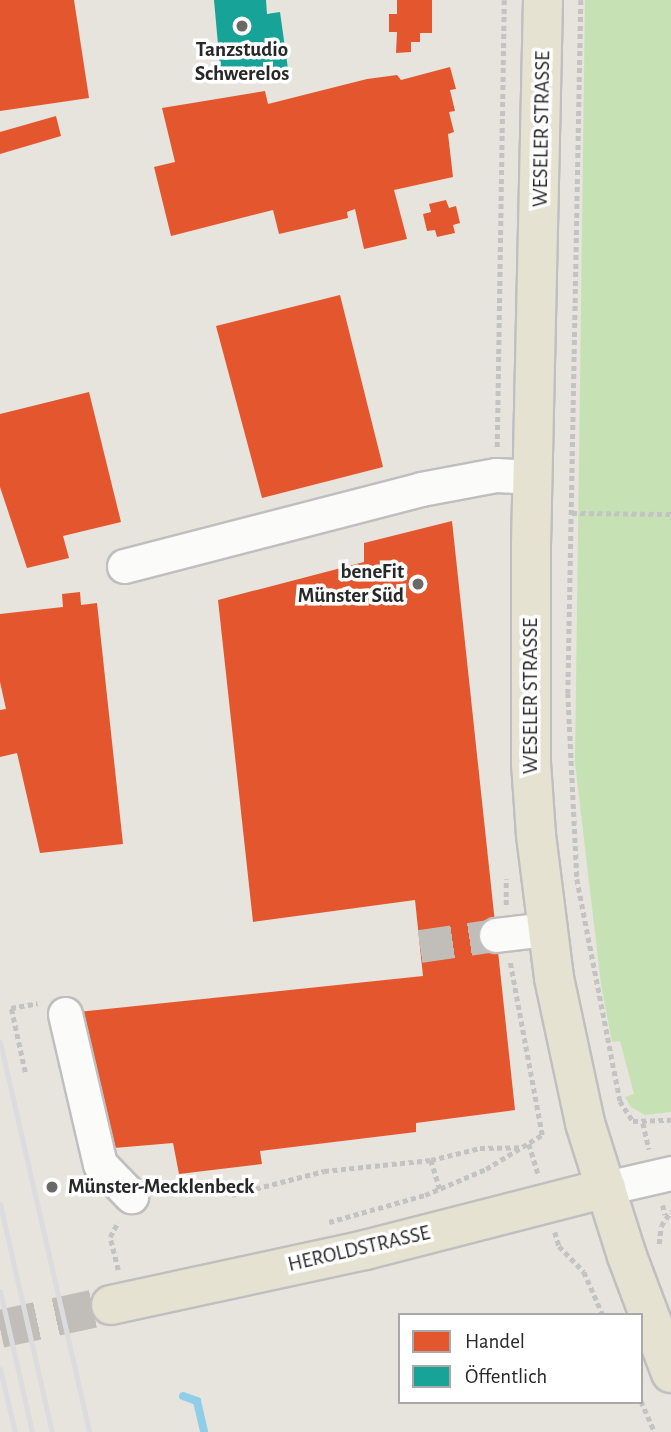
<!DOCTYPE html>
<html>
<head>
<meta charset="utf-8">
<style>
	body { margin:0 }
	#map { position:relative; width:671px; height:1432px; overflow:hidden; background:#e7e3dd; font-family:"Alegreya Sans",sans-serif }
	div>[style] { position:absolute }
	.green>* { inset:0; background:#c6e2b5 }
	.shops>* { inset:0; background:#e4572e }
	.public>* { inset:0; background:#17a398 }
	.stream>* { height:8px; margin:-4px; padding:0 4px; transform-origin:4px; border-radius:4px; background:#90cde9 }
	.minor-tunnel>* { height:33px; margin-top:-16.5px; transform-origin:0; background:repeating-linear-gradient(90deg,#c1beb9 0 33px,transparent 0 50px) }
	.major-tunnel>* { height:38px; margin-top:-19px; transform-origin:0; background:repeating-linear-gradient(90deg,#c1beb9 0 38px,transparent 0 57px) }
	.path>* { height:4.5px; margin-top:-2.25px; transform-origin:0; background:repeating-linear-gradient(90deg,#c4c3c3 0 5px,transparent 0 8.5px) }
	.roads { filter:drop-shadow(2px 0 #c0bfbf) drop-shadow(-2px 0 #c0bfbf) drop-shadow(0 2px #c0bfbf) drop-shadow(0 -2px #c0bfbf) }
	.minor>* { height:33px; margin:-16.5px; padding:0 16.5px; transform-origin:16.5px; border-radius:16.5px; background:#fbfbfa }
	.major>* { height:38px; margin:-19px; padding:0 19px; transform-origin:19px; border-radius:19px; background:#e6e2d2 }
	.rail>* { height:5px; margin:-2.5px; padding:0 2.5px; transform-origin:2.5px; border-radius:2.5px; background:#dcdcde }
	.dots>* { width:19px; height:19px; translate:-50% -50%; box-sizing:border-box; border:4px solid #fff; border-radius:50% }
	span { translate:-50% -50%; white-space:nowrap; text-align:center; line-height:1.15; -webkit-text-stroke:7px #fff; paint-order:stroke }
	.poi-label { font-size:21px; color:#282828; font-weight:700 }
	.right { translate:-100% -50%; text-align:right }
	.left { translate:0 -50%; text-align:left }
	.street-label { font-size:21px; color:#282828 }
	.legend { position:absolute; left:398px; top:1313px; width:245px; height:91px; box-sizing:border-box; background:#fff; border:2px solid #a9a9a9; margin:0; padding:9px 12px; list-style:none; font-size:21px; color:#282828 }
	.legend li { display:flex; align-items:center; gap:14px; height:35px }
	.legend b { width:35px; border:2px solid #a9a9a9 }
</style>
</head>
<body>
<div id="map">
	<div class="green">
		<i style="clip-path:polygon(585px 0,671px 0,671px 1112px,645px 1115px,631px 1107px,625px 1097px,634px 1094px,620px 1041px,612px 1042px,601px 984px,575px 763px)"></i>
	</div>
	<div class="shops">
		<i style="clip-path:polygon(0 0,74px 0,89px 98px,0 111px)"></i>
		<i style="clip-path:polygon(397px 0,432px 0,432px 33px,420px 33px,420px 42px,411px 42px,411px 52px,396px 53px,397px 32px,389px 32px,389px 14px,397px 14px)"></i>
		<i style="clip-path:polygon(450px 67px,456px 89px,450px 90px,455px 111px,449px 112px,454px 132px,448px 134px,453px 177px,394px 190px,407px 239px,364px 249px,355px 209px,347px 212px,348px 218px,279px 234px,273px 210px,171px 236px,154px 167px,175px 162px,162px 108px,265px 91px,268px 104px,367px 79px,397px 75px,401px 80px)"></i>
		<i style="clip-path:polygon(56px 116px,61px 136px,0 154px,0 132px)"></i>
		<i style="clip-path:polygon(446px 200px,449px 208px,456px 206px,460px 223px,453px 225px,455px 233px,437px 237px,435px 230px,427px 231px,423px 214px,431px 212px,429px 204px)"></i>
		<i style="clip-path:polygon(340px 295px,383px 467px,262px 498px,216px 326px)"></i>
		<i style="clip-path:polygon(89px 392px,121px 522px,63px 536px,69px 558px,27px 568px,0 487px,0 414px)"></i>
		<i style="clip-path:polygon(452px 521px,515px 1110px,416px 1123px,416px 1132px,260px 1151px,262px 1164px,179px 1174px,173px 1143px,114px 1148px,78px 1012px,423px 976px,415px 900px,253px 922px,218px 600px,364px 562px,364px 543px)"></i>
		<i style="clip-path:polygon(80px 592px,81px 605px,97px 603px,123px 844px,40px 853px,17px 753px,0 757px,0 710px,6px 709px,0 682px,0 614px,63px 607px,62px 594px)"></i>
	</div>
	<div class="public">
		<i style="clip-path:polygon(214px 0,266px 0,267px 14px,280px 12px,288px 69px,221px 78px)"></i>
	</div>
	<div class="stream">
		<i style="left:183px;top:1396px;width:15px;rotate:20deg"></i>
		<i style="left:197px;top:1401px;width:32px;rotate:77deg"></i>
	</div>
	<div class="minor-tunnel">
		<i style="left:420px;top:946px;width:77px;rotate:-8.2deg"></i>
	</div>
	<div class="major-tunnel">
		<i style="left:0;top:1329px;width:114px;rotate:-12.2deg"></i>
	</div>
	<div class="path">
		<i style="left:581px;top:0;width:693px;rotate:91.07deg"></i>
		<i style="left:568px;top:693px;width:186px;rotate:87.2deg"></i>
		<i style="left:577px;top:879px;width:226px;rotate:79deg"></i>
		<i style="left:620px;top:1101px;width:24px;rotate:57deg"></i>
		<i style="left:633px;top:1121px;width:38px;rotate:-2deg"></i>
		<i style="left:497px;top:447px;width:447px;rotate:-89.1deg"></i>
		<i style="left:572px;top:513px;width:99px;rotate:0.6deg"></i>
		<i style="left:506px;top:905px;width:26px;rotate:-90deg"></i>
		<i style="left:25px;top:1072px;width:66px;rotate:-102.3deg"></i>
		<i style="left:11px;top:1008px;width:27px;rotate:-10deg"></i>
		<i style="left:643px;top:1123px;width:27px;rotate:77deg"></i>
		<i style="left:529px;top:1144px;width:31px;rotate:73deg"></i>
		<i style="left:431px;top:1160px;width:30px;rotate:73deg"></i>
		<i style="left:231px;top:1195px;width:96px;rotate:-14.5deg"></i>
		<i style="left:324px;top:1171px;width:108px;rotate:-5.9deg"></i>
		<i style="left:431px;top:1160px;width:50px;rotate:-13.8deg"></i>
		<i style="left:480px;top:1148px;width:39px;rotate:-1deg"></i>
		<i style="left:663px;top:1205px;width:10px;rotate:79deg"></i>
		<i style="left:329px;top:1222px;width:100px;rotate:-15.7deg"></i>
		<i style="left:425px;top:1195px;width:66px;rotate:-23.1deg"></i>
		<i style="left:486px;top:1169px;width:66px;rotate:-31.3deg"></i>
		<i style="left:542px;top:1135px;width:176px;rotate:-100.5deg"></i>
		<i style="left:555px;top:1232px;width:15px;rotate:74deg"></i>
		<i style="left:559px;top:1246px;width:36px;rotate:46deg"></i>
		<i style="left:584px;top:1272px;width:47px;rotate:66.2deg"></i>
		<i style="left:659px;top:1244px;width:18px;rotate:-84deg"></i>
		<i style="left:661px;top:1226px;width:18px;rotate:-56deg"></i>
		<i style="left:118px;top:1270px;width:34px;rotate:-104deg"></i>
		<i style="left:110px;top:1237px;width:17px;rotate:-62deg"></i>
		<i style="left:641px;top:1401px;width:34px;rotate:66deg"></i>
	</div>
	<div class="roads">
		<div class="minor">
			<i style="left:124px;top:566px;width:307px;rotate:-14.5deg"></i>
			<i style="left:421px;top:489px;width:76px;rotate:-10.6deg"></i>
			<i style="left:496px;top:475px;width:36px;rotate:3deg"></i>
			<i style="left:496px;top:935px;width:50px;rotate:-6.8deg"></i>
			<i style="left:65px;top:1014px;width:154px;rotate:76.9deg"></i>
			<i style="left:100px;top:1164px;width:45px;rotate:45.9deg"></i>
			<i style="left:606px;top:1188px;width:67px;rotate:-13deg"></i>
		</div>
		<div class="major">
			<i style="left:543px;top:0;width:547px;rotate:91.26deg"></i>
			<i style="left:531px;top:547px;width:216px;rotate:90deg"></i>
			<i style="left:531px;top:763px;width:72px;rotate:86deg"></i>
			<i style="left:536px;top:835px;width:144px;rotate:82.8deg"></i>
			<i style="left:554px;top:978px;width:148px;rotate:77.9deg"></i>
			<i style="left:585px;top:1123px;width:139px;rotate:72.5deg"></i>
			<i style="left:627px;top:1256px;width:125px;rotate:69.4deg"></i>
			<i style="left:111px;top:1305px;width:260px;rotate:-12.2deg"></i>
			<i style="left:365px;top:1250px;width:249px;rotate:-14.4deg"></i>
		</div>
	</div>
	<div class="rail">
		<i style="left:0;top:1042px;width:400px;rotate:77.1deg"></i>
		<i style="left:0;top:1204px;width:234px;rotate:77.2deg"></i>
		<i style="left:0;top:1291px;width:145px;rotate:77.2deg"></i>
		<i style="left:0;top:1369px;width:65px;rotate:76.6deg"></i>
	</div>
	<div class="dots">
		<i style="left:242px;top:26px;background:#6b6967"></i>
		<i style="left:418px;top:584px;background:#6b6967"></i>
		<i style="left:52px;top:1187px;background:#6b6967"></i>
	</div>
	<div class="poi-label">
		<span style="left:242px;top:62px">Tanzstudio<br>Schwerelos</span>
		<span class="right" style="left:404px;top:584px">beneFit<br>Münster Süd</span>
		<span class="left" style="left:68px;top:1187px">Münster-Mecklenbeck</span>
	</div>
	<div class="street-label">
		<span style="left:542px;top:129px;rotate:-89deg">WESELER STRASSE</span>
		<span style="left:531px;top:696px;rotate:-90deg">WESELER STRASSE</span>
		<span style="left:359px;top:1249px;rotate:-13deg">HEROLDSTRASSE</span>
	</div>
	<ul class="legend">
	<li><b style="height:19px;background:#e4572e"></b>Handel</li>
	<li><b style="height:19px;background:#17a398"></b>Öffentlich</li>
	</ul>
</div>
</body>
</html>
